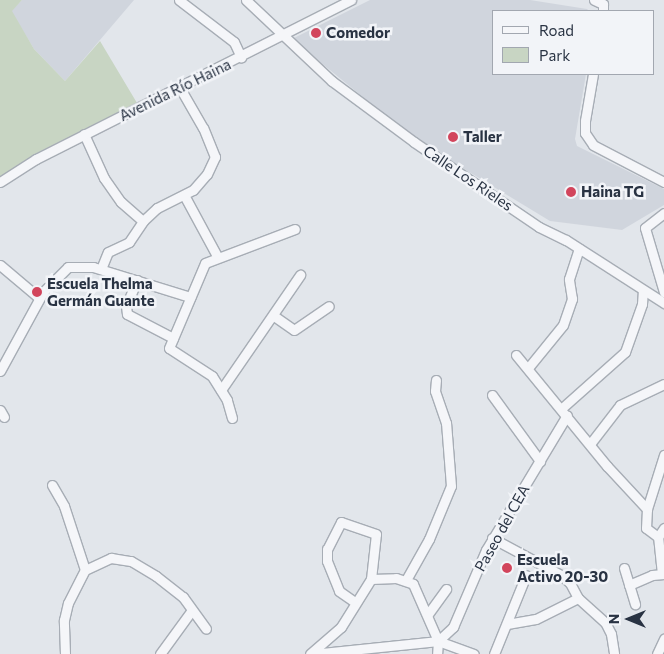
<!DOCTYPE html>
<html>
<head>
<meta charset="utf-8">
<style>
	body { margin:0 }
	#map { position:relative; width:664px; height:654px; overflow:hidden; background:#e2e6eb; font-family:Commissioner,sans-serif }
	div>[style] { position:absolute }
	.built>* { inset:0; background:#d0d5dd }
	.green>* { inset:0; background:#c8d5c3 }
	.roads { filter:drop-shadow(1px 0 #a7adb5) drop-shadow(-1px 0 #a7adb5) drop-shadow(0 1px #a7adb5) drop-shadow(0 -1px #a7adb5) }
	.minor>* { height:9px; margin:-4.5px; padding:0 4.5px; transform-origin:4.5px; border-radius:4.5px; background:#f5f6f9 }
	.dots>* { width:14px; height:14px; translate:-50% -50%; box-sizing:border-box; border:2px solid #f2f4f8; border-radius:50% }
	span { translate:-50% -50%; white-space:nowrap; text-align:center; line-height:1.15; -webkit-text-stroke:5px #f2f4f8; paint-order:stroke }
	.poi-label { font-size:15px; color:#293343; font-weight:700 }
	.left { translate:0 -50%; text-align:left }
	.street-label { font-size:15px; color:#293343 }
	.legend { position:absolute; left:492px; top:10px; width:162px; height:65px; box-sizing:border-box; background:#f2f4f8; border:1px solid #a2a7b0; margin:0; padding:6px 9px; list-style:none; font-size:15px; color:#293343 }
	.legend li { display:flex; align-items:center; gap:10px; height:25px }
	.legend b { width:25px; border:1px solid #a2a7b0 }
	.north { position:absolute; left:604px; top:594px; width:50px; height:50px; -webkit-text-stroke:4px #f2f4f8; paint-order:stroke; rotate:270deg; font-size:14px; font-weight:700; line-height:20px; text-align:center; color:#293343 }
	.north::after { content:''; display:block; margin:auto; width:18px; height:22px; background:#293343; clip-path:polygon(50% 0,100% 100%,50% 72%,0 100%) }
</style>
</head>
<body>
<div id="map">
	<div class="built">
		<i style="clip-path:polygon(22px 0,134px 0,65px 81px,34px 49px,11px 11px)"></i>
		<i style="clip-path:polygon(370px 0,530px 0,587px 9px,589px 11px,493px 11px,493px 74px,586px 74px,575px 139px,577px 146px,664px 189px,664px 205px,622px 230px,550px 221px,413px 138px,292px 39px)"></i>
	</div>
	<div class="green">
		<i style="clip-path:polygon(0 0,22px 0,12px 11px,34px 49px,65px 81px,100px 41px,137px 103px,35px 154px,0 178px)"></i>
	</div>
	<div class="roads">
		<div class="minor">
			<i style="left:179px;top:0;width:69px;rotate:37.4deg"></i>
			<i style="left:234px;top:42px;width:17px;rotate:65deg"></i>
			<i style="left:246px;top:0;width:118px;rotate:43.3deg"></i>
			<i style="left:332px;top:81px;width:102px;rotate:36.6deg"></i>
			<i style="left:414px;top:142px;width:151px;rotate:34.2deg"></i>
			<i style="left:539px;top:227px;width:30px;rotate:26deg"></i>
			<i style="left:566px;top:240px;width:117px;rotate:32.7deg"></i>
			<i style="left:594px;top:0;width:10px;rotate:24deg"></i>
			<i style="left:603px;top:4px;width:7px;rotate:90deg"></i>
			<i style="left:593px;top:74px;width:48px;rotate:99.7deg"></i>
			<i style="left:585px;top:121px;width:12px;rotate:90deg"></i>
			<i style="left:585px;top:133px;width:14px;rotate:56deg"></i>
			<i style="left:593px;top:145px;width:80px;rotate:27.5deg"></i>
			<i style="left:84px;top:134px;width:48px;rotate:65.6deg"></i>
			<i style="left:104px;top:178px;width:29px;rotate:55deg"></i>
			<i style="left:121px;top:202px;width:29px;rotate:41deg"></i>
			<i style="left:0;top:182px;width:43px;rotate:-32.6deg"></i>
			<i style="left:36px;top:159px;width:353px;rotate:-26.8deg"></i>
			<i style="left:184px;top:195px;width:69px;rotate:61.6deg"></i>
			<i style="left:664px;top:213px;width:24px;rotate:142deg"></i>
			<i style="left:645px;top:228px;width:67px;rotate:73.5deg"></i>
			<i style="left:0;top:265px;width:51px;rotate:40.2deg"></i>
			<i style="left:101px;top:269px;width:18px;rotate:-68deg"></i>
			<i style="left:108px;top:252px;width:23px;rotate:-25deg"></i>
			<i style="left:129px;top:242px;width:25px;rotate:-56deg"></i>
			<i style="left:143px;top:221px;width:19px;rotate:-43deg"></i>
			<i style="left:157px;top:208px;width:40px;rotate:-26.6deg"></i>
			<i style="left:193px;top:190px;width:21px;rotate:-49deg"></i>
			<i style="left:207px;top:174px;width:19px;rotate:-65deg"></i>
			<i style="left:215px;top:157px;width:31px;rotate:-112deg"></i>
			<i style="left:203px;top:128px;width:46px;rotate:-119.9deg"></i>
			<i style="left:137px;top:280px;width:28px;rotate:113deg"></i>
			<i style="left:126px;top:306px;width:8px;rotate:83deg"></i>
			<i style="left:127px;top:314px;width:52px;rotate:27.6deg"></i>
			<i style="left:274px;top:316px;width:24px;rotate:35deg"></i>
			<i style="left:294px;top:330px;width:42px;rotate:-34.4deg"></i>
			<i style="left:516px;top:355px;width:144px;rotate:50.7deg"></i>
			<i style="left:607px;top:466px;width:59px;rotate:47.1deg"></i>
			<i style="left:528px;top:368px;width:55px;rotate:-50.9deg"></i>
			<i style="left:563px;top:325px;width:28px;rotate:-71deg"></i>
			<i style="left:572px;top:299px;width:20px;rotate:-99deg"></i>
			<i style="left:569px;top:279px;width:32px;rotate:-72deg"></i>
			<i style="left:0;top:371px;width:90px;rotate:-61.4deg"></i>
			<i style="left:43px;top:292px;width:35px;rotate:-45deg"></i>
			<i style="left:68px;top:267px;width:25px"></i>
			<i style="left:93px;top:267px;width:102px;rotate:17.2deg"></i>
			<i style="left:221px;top:390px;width:140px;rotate:-55.5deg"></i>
			<i style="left:492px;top:395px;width:82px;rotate:54deg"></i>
			<i style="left:562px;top:408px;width:84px;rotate:-41.6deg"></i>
			<i style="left:625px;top:352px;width:51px;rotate:-70.5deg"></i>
			<i style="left:642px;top:304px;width:14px;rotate:-86deg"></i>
			<i style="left:0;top:410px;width:8px;rotate:60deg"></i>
			<i style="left:232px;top:418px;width:19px;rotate:-106deg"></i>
			<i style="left:227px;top:400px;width:28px;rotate:-122deg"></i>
			<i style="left:212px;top:376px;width:51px;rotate:-146.9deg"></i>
			<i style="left:169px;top:348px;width:92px;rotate:-67deg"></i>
			<i style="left:205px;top:263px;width:96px;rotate:-20.7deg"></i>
			<i style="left:590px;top:444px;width:49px;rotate:-52.4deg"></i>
			<i style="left:620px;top:405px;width:49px;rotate:-25.5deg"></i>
			<i style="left:52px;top:485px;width:24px;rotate:60deg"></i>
			<i style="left:64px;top:506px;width:67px;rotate:71.8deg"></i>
			<i style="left:658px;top:537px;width:15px;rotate:-143deg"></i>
			<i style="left:646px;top:528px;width:19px;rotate:-87deg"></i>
			<i style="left:647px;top:509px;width:57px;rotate:-72.5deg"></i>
			<i style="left:492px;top:538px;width:78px;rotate:28.2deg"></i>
			<i style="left:561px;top:575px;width:12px;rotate:42deg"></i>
			<i style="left:570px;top:583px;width:17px;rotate:62deg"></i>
			<i style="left:578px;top:598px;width:36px;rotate:42deg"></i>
			<i style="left:605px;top:622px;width:13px;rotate:63deg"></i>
			<i style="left:611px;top:634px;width:20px;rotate:81deg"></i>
			<i style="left:624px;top:568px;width:38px;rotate:73deg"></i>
			<i style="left:662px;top:574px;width:37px;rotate:-96deg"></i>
			<i style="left:658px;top:537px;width:11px;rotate:-56deg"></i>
			<i style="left:371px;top:579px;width:25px;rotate:-2deg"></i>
			<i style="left:396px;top:578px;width:18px;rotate:19deg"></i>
			<i style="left:413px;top:584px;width:62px;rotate:66.3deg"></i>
			<i style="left:438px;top:641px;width:13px;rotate:94deg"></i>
			<i style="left:406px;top:580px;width:47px;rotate:-60.7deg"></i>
			<i style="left:429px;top:539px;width:57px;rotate:-67.5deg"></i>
			<i style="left:451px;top:486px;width:63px;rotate:-94.5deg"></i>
			<i style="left:446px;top:423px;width:34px;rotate:-109deg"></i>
			<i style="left:435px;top:391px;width:11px;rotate:-85deg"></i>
			<i style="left:629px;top:585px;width:25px;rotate:-23deg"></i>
			<i style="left:652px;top:575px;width:12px;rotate:-5deg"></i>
			<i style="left:428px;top:614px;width:31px;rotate:-54deg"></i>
			<i style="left:507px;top:624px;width:29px;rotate:-10deg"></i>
			<i style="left:536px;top:619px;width:47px;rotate:-26.6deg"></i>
			<i style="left:438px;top:641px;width:21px;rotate:-43deg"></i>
			<i style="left:453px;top:627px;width:84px;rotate:-66.8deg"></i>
			<i style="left:486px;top:550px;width:157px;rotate:-59deg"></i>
			<i style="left:65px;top:654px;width:34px;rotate:-92deg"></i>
			<i style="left:64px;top:620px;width:17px;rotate:-77deg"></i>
			<i style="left:68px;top:603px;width:37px;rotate:-63deg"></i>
			<i style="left:85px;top:570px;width:29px;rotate:-25deg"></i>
			<i style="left:111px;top:558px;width:20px;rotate:9deg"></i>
			<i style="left:131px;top:561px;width:29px;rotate:31deg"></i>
			<i style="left:156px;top:576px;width:34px;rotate:38deg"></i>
			<i style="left:183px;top:597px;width:39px;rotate:54deg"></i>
			<i style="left:160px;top:654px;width:54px;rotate:-54deg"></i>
			<i style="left:310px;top:654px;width:41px;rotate:-41.1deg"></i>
			<i style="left:341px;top:627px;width:57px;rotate:-58deg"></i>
			<i style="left:371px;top:579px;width:45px;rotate:-83.7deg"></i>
			<i style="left:376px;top:534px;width:37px;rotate:-161deg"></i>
			<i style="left:341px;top:522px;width:30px;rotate:117deg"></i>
			<i style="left:327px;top:549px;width:12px;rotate:90deg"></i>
			<i style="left:327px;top:561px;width:32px;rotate:68deg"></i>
			<i style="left:339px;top:591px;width:19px;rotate:35deg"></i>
			<i style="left:312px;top:654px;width:127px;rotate:-5.9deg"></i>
			<i style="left:438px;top:641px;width:38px;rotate:20deg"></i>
			<i style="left:494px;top:654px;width:85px;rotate:-67.9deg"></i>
			<i style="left:657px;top:654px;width:17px;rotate:-65deg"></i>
		</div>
	</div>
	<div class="dots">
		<i style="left:316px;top:33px;background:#d2455c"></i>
		<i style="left:453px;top:137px;background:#d2455c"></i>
		<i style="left:571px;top:192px;background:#d2455c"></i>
		<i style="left:37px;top:292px;background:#d2455c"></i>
		<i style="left:507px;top:568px;background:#d2455c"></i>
	</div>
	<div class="poi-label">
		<span class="left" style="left:326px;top:33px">Comedor</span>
		<span class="left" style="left:463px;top:137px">Taller</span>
		<span class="left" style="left:581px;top:192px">Haina TG</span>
		<span class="left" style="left:47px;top:292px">Escuela Thelma<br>Germán Guante</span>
		<span class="left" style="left:517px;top:568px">Escuela<br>Activo 20-30</span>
	</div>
	<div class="street-label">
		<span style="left:175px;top:90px;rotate:-26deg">Avenida Río Haina</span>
		<span style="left:468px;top:178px;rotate:34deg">Calle Los Rieles</span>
		<span style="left:502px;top:528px;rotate:-61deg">Paseo del CEA</span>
	</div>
	<ul class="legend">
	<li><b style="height:6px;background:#f5f6f9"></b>Road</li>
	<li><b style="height:14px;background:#c8d5c3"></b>Park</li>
	</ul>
	<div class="north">N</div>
</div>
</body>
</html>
